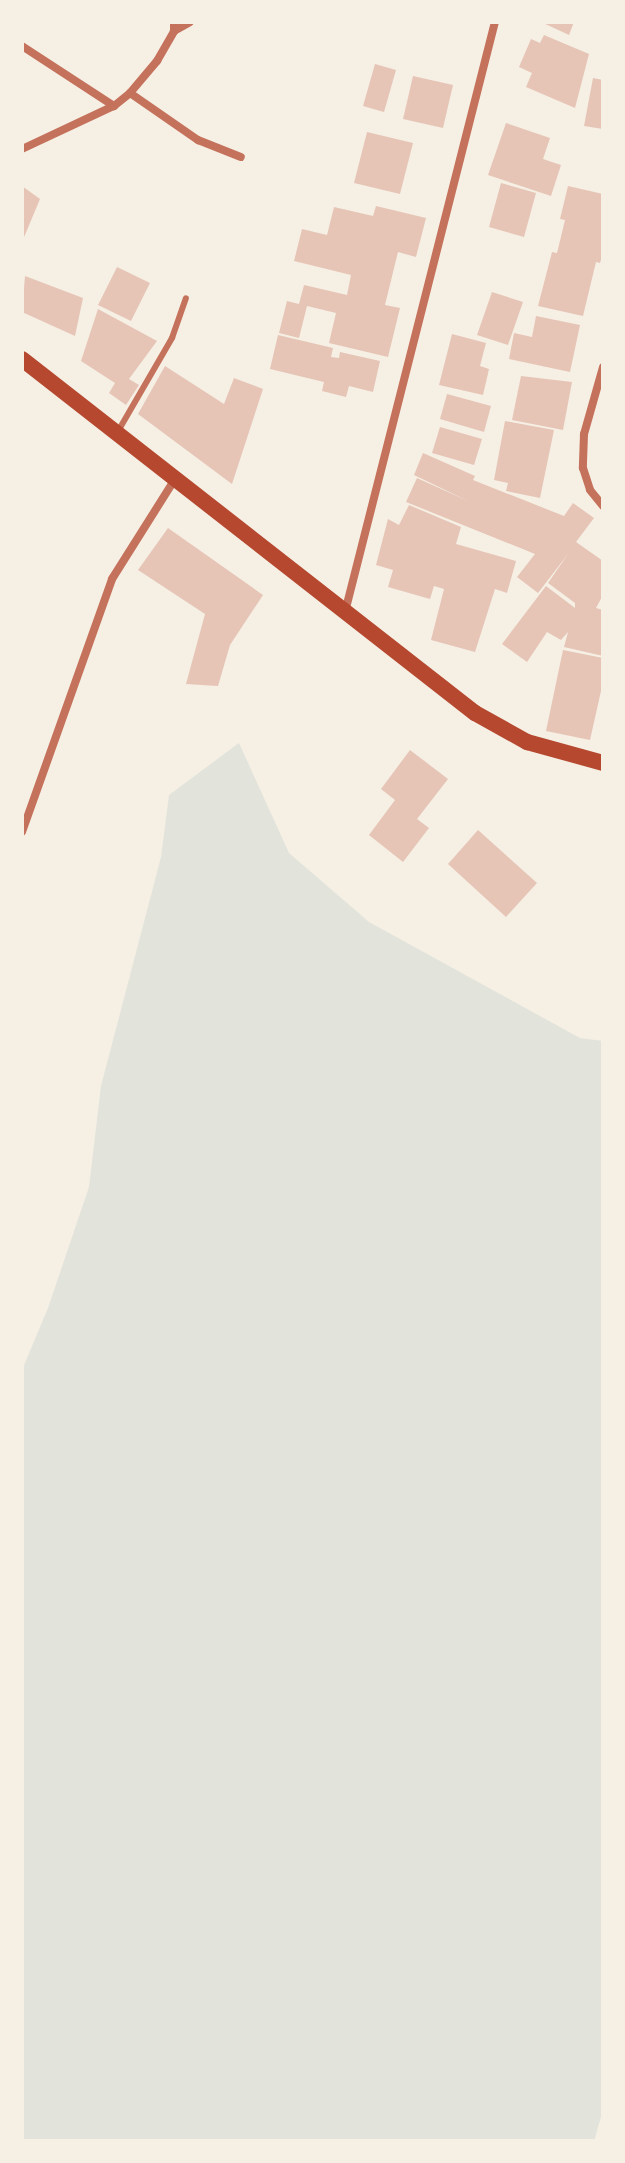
<!DOCTYPE html>
<html>
<head>
<meta charset="utf-8">
<style>
	body { margin:0 }
	#map { position:relative; width:625px; height:2163px; overflow:hidden; background:#f6efe4; font-family:Roboto,sans-serif }
	div>[style] { position:absolute }
	.green>* { inset:0; background:#e2e4dc }
	.building>* { inset:0; background:#e6c5b7 }
	.service>* { height:6px; margin:-3px; padding:0 3px; transform-origin:3px; border-radius:3px; background:#c5725c }
	.minor>* { height:8px; margin:-4px; padding:0 4px; transform-origin:4px; border-radius:4px; background:#c5725c }
	.secondary>* { height:16px; margin:-8px; padding:0 8px; transform-origin:8px; border-radius:8px; background:#b5482f }
	span { translate:-50% -50%; white-space:nowrap; text-align:center; line-height:1.15; -webkit-text-stroke:7px #f6efe4; paint-order:stroke }
	.frame { position:absolute; inset:0; border:24px solid #f6efe4; pointer-events:none }
</style>
</head>
<body>
<div id="map">
	<div class="green">
		<i style="clip-path:polygon(239px 743px,289px 853px,369px 922px,580px 1038px,603px 1041px,603px 2110px,594px 2141px,22px 2141px,22px 1370px,48px 1308px,89px 1187px,101px 1086px,161px 857px,169px 795px)"></i>
	</div>
	<div class="building">
		<i style="clip-path:polygon(541px 22px,574px 22px,569px 35px)"></i>
		<i style="clip-path:polygon(544px 35px,589px 54px,575px 108px,526px 87px,532px 73px,519px 67px,531px 39px,540px 43px)"></i>
		<i style="clip-path:polygon(375px 64px,396px 70px,384px 112px,363px 106px)"></i>
		<i style="clip-path:polygon(413px 76px,453px 85px,443px 128px,403px 119px)"></i>
		<i style="clip-path:polygon(593px 78px,603px 80px,603px 129px,584px 126px)"></i>
		<i style="clip-path:polygon(506px 123px,550px 138px,543px 159px,561px 165px,551px 196px,488px 175px)"></i>
		<i style="clip-path:polygon(367px 132px,413px 143px,400px 194px,354px 183px)"></i>
		<i style="clip-path:polygon(501px 183px,536px 193px,524px 237px,489px 227px)"></i>
		<i style="clip-path:polygon(22px 186px,40px 199px,22px 242px)"></i>
		<i style="clip-path:polygon(568px 186px,603px 194px,603px 253px,600px 263px,596px 262px,583px 316px,538px 306px,552px 252px,557px 253px,565px 220px,560px 219px)"></i>
		<i style="clip-path:polygon(376px 206px,426px 218px,416px 257px,398px 252px,385px 305px,400px 308px,388px 357px,329px 343px,336px 313px,307px 306px,299px 338px,279px 333px,287px 301px,299px 304px,304px 285px,347px 295px,351px 275px,294px 261px,302px 229px,327px 235px,334px 207px,373px 216px)"></i>
		<i style="clip-path:polygon(117px 267px,150px 283px,131px 321px,98px 305px)"></i>
		<i style="clip-path:polygon(25px 276px,83px 298px,75px 336px,22px 312px)"></i>
		<i style="clip-path:polygon(492px 292px,523px 302px,508px 345px,477px 335px)"></i>
		<i style="clip-path:polygon(98px 309px,157px 341px,129px 379px,139px 385px,126px 405px,109px 393px,115px 383px,81px 361px)"></i>
		<i style="clip-path:polygon(536px 316px,580px 325px,570px 372px,509px 359px,514px 333px,532px 337px)"></i>
		<i style="clip-path:polygon(452px 334px,486px 343px,480px 366px,489px 369px,483px 395px,439px 385px)"></i>
		<i style="clip-path:polygon(278px 335px,333px 348px,331px 357px,339px 358px,340px 352px,380px 361px,373px 392px,349px 386px,346px 397px,322px 391px,324px 382px,270px 369px)"></i>
		<i style="clip-path:polygon(165px 366px,224px 404px,234px 378px,263px 389px,232px 484px,138px 414px)"></i>
		<i style="clip-path:polygon(521px 376px,572px 382px,563px 430px,512px 420px)"></i>
		<i style="clip-path:polygon(447px 394px,491px 406px,484px 432px,440px 419px)"></i>
		<i style="clip-path:polygon(505px 421px,554px 430px,540px 498px,506px 491px,508px 483px,494px 480px)"></i>
		<i style="clip-path:polygon(440px 427px,482px 439px,474px 465px,432px 453px)"></i>
		<i style="clip-path:polygon(423px 453px,475px 476px,473px 480px,564px 516px,573px 503px,594px 518px,576px 542px,603px 561px,603px 595px,596px 608px,603px 610px,603px 656px,564px 647px,568px 632px,561px 640px,547px 632px,527px 662px,502px 644px,546px 586px,575px 608px,575px 603px,548px 583px,568px 554px,538px 593px,517px 577px,535px 554px,406px 502px,417px 478px,468px 501px,414px 475px)"></i>
		<i style="clip-path:polygon(409px 505px,461px 527px,456px 544px,516px 561px,507px 593px,495px 589px,475px 652px,431px 640px,444px 589px,434px 586px,430px 599px,388px 587px,393px 570px,376px 565px,388px 519px,399px 525px)"></i>
		<i style="clip-path:polygon(168px 528px,263px 595px,230px 645px,218px 686px,186px 684px,205px 614px,138px 570px)"></i>
		<i style="clip-path:polygon(563px 650px,603px 658px,603px 682px,590px 740px,546px 731px)"></i>
		<i style="clip-path:polygon(410px 750px,448px 779px,417px 819px,429px 828px,403px 862px,369px 835px,395px 800px,381px 789px)"></i>
		<i style="clip-path:polygon(478px 830px,537px 883px,506px 917px,448px 864px)"></i>
	</div>
	<div class="service">
		<i style="left:117px;top:433px;width:110px;rotate:-59.9deg"></i>
		<i style="left:172px;top:338px;width:42px;rotate:-70.7deg"></i>
	</div>
	<div class="minor">
		<i style="left:174px;top:31px;width:18px;rotate:-29deg"></i>
		<i style="left:22px;top:46px;width:110px;rotate:33.1deg"></i>
		<i style="left:130px;top:93px;width:83px;rotate:34.7deg"></i>
		<i style="left:198px;top:140px;width:46px;rotate:21.6deg"></i>
		<i style="left:22px;top:149px;width:102px;rotate:-25.1deg"></i>
		<i style="left:114px;top:106px;width:21px;rotate:-39deg"></i>
		<i style="left:130px;top:93px;width:42px;rotate:-49.8deg"></i>
		<i style="left:157px;top:61px;width:34px;rotate:-60deg"></i>
		<i style="left:174px;top:31px;width:9px;rotate:-90deg"></i>
		<i style="left:603px;top:367px;width:70px;rotate:105.8deg"></i>
		<i style="left:584px;top:434px;width:34px;rotate:92deg"></i>
		<i style="left:583px;top:468px;width:23px;rotate:72deg"></i>
		<i style="left:590px;top:490px;width:21px;rotate:51deg"></i>
		<i style="left:345px;top:612px;width:609px;rotate:-75.74deg"></i>
		<i style="left:22px;top:832px;width:269px;rotate:-70.4deg"></i>
		<i style="left:112px;top:579px;width:118px;rotate:-57.8deg"></i>
	</div>
	<div class="secondary">
		<i style="left:22px;top:359px;width:575px;rotate:38.01deg"></i>
		<i style="left:475px;top:713px;width:60px;rotate:29.1deg"></i>
		<i style="left:527px;top:742px;width:79px;rotate:15.4deg"></i>
	</div>
	<div class="frame"></div>
</div>
</body>
</html>
